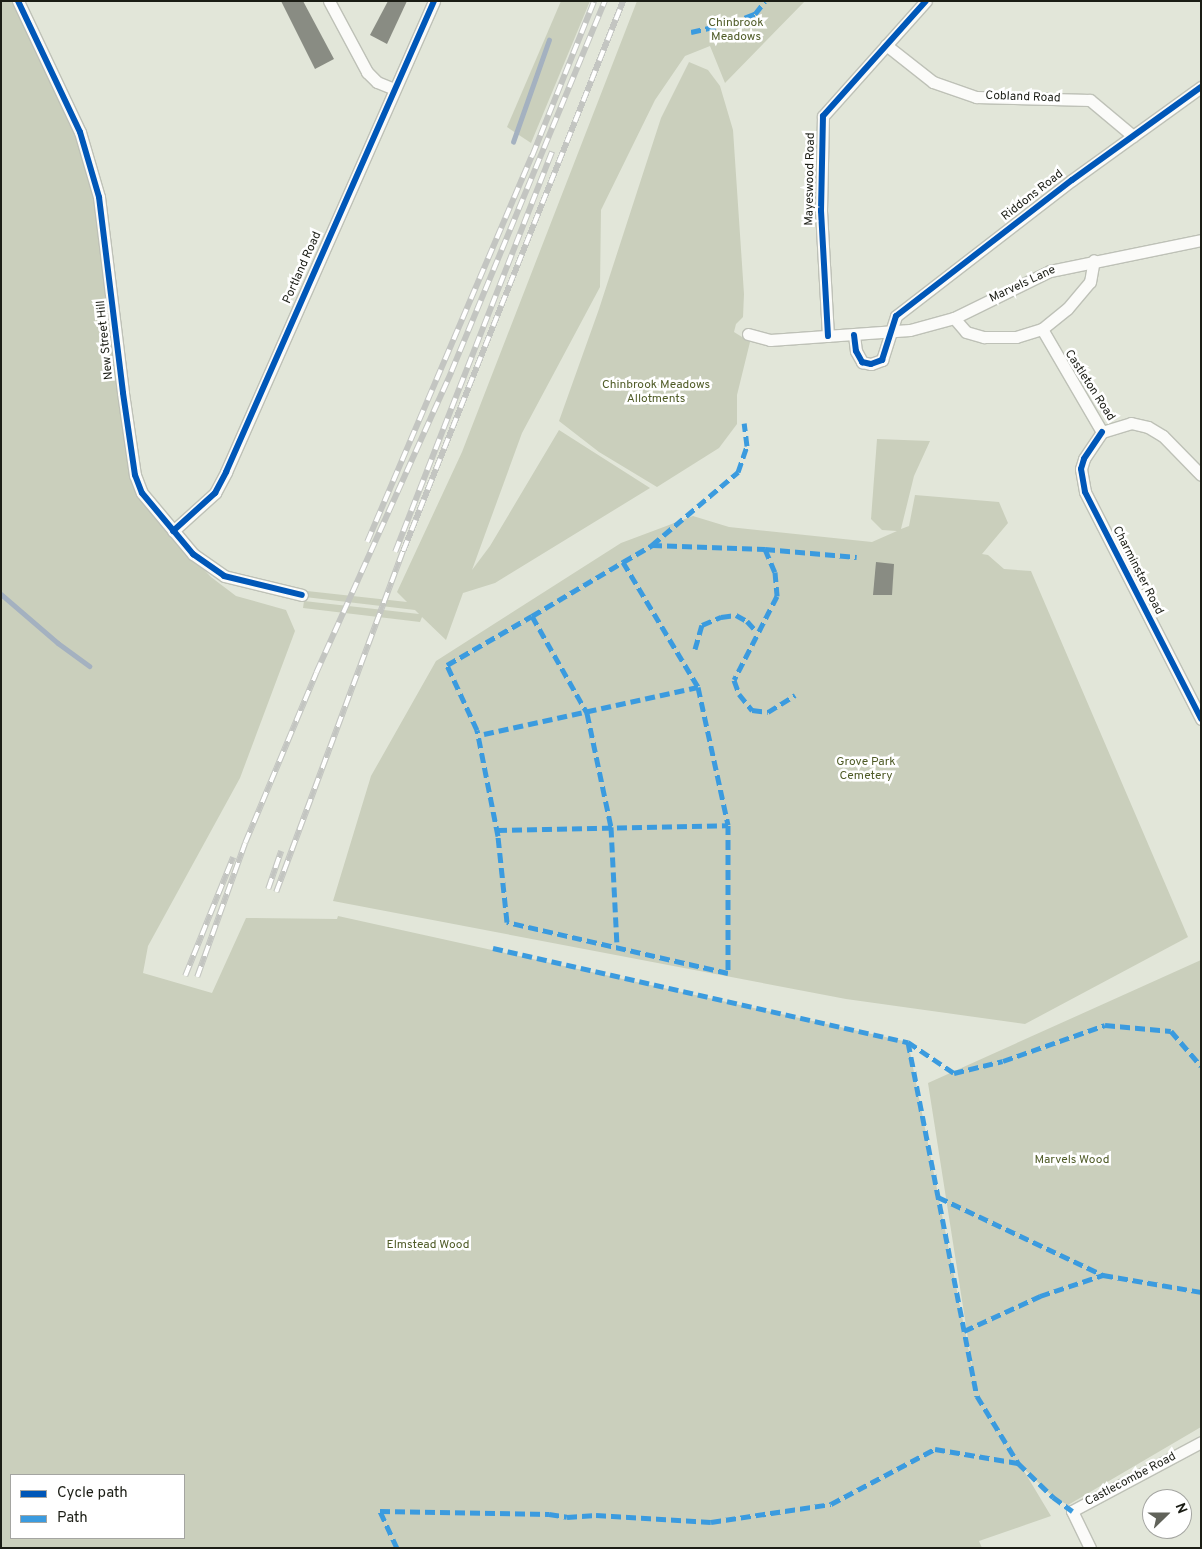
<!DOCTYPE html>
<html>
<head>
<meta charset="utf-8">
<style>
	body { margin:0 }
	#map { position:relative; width:1202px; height:1549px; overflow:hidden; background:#e2e6d9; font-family:Overpass,sans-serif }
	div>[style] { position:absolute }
	.green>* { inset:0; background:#cacfbc }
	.stream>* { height:4.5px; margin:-2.25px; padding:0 2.25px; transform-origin:2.25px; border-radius:2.25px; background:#a4b1c0 }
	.building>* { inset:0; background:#898c83 }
	.roads { filter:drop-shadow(1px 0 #bec1b7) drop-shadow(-1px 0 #bec1b7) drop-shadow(0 1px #bec1b7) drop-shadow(0 -1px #bec1b7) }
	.street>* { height:11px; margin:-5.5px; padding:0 5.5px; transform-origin:5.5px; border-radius:5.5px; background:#fbfbf9 }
	.rail>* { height:5.5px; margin-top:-2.75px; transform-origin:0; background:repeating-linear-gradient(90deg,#fff 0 11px,#c3c5c1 0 22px); box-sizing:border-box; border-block:1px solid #c3c5c1 }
	.quiet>* { height:5px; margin-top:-2.5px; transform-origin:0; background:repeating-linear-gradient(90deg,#3b9bdf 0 10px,transparent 0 15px) }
	.cycleway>* { height:6px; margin:-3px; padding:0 3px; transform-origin:3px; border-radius:3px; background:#0057b8 }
	span { translate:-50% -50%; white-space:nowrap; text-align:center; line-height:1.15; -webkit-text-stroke:5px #fff; paint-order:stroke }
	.park-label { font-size:12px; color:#505c28 }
	.street-label { font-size:12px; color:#1b1d15 }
	.frame { position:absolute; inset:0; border:2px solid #1b1d15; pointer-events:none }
	.legend { position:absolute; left:10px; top:1474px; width:175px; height:65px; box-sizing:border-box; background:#fff; border:1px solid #a4a5a1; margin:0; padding:6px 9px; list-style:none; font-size:15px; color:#1b1d15 }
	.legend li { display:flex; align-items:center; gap:10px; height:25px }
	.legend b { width:25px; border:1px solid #a4a5a1 }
	.north { position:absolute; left:1142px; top:1489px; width:50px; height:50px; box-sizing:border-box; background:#fff; border:1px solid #a4a5a1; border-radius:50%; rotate:68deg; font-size:14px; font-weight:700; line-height:20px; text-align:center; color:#1b1d15 }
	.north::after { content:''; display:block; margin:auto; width:18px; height:22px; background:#61635a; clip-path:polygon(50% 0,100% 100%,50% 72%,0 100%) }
</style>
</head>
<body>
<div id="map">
	<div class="green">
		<i style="clip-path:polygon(evenodd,1px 1px,14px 1px,73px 122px,94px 190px,135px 486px,166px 530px,211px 577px,236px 596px,286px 610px,295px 631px,240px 778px,148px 946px,143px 973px,212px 993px,246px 918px,337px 919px,338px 916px,908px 1042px,974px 1377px,928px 1083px,1201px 960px,1201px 1427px,1068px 1505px,1053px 1497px,1021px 1466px,1051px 1516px,979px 1541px,982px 1548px,1px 1548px,1px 1px,11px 1475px,184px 1475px,184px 1538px,11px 1538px,11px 1475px)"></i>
		<i style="clip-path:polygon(561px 1px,590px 1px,531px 143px,507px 127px)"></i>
		<i style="clip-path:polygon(637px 1px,805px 1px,725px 83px,710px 46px,685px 56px,655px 100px,601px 210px,600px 287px,522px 433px,472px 570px,490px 546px,559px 430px,650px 488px,495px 583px,463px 593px,446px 640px,422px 617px,420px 622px,303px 608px,304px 601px,419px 614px,415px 610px,305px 597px,307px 591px,407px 602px,397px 592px,462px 452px)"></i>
		<i style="clip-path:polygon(689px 62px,708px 70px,720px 86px,733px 130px,744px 294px,743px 317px,736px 324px,734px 332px,750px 342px,737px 395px,737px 424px,719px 448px,657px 487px,599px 452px,559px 421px,599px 309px,661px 118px)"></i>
		<i style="clip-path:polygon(877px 439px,930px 441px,914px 476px,901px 529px,909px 526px,915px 495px,999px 502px,1008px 523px,982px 554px,988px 555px,1004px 569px,1031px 571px,1188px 937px,1025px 1024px,846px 999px,333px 901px,371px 776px,436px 661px,621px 543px,693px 516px,729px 527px,872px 542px,897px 531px,882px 530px,871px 519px)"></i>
	</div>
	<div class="stream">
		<i style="left:513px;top:142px;width:108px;rotate:-70.6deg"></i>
		<i style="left:1px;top:594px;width:75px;rotate:40.7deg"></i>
		<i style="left:58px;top:643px;width:39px;rotate:36deg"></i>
	</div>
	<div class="building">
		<i style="clip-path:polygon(281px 1px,303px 1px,334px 59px,315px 69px)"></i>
		<i style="clip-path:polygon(388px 1px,407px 1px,387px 44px,370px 35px)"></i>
		<i style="clip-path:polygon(876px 562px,894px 564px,892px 595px,873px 595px)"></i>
	</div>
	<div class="roads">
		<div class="street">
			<i style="left:18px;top:1px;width:145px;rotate:64.7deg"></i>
			<i style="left:80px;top:132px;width:68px;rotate:73.7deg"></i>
			<i style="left:99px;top:197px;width:197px;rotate:83deg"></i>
			<i style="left:123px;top:393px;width:83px;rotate:81.7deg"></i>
			<i style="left:135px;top:475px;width:19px;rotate:69deg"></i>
			<i style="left:142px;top:493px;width:80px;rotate:50.1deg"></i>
			<i style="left:193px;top:554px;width:38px;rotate:35deg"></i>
			<i style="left:224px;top:576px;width:80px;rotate:13.7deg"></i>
			<i style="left:329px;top:1px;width:81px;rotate:61.8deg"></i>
			<i style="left:367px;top:72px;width:14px;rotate:45deg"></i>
			<i style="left:377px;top:82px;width:18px;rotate:22deg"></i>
			<i style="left:886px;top:45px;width:60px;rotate:38.2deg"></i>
			<i style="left:933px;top:82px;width:46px;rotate:19.2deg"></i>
			<i style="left:976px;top:97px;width:114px;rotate:1.5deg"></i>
			<i style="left:1090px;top:100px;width:56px;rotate:39.9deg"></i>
			<i style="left:954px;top:318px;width:18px;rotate:49deg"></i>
			<i style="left:966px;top:332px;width:19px;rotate:16deg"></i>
			<i style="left:984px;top:337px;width:32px"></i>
			<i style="left:1016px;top:337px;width:27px;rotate:-17deg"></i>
			<i style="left:1042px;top:329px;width:32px;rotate:-39deg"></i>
			<i style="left:1067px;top:309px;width:35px;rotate:-50deg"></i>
			<i style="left:1090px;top:282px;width:22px;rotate:-80deg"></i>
			<i style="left:1042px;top:329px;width:119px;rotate:59.8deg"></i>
			<i style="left:1102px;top:432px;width:30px;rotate:-17deg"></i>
			<i style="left:1131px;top:423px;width:17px;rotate:13deg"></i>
			<i style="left:1148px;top:427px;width:17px;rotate:31deg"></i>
			<i style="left:1163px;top:436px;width:54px;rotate:45.7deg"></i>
			<i style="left:748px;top:334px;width:23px;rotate:15deg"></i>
			<i style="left:770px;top:340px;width:140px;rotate:-4.1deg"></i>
			<i style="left:910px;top:330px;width:46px;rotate:-15.3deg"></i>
			<i style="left:954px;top:318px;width:107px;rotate:-26.1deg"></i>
			<i style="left:1050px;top:271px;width:154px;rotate:-11.6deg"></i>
			<i style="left:854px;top:335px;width:16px;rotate:83deg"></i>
			<i style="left:856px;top:351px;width:13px;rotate:61deg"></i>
			<i style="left:862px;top:362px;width:9px;rotate:13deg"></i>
			<i style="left:871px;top:364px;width:12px;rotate:-20deg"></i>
			<i style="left:882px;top:360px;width:46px;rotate:-72.3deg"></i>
			<i style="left:896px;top:316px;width:222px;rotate:-37.7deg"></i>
			<i style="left:1072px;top:180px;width:159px;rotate:-35.8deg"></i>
			<i style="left:828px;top:336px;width:125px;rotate:-93.2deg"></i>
			<i style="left:821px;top:211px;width:95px;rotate:-88.8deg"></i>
			<i style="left:823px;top:116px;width:154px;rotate:-48.2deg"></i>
			<i style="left:1102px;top:432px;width:32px;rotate:124deg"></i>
			<i style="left:1084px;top:459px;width:10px;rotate:107deg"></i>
			<i style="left:1081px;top:469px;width:23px;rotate:80deg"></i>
			<i style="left:1085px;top:492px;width:255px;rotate:62.9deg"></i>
			<i style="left:173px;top:531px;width:57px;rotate:-42.1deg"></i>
			<i style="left:215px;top:493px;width:24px;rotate:-62deg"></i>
			<i style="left:226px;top:472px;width:515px;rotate:-66.17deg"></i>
			<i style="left:1090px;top:1548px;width:41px;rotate:-115.9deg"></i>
			<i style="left:1072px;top:1511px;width:146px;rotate:-28.1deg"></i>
		</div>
	</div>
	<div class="rail">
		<i style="left:367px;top:542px;width:420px;rotate:-66.9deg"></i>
		<i style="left:532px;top:156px;width:167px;rotate:-68.2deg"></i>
		<i style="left:395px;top:552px;width:430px;rotate:-68.6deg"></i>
		<i style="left:268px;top:889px;width:40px;rotate:-71.1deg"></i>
		<i style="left:276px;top:892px;width:364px;rotate:-69.6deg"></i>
		<i style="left:403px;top:551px;width:592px;rotate:-68.2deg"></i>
		<i style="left:185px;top:976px;width:128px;rotate:-68deg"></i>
		<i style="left:197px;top:977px;width:142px;rotate:-70.3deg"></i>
		<i style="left:245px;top:843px;width:184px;rotate:-67.3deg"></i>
		<i style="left:316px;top:673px;width:330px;rotate:-65.8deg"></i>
		<i style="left:451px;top:372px;width:402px;rotate:-67.5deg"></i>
	</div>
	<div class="quiet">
		<i style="left:691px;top:32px;width:41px;rotate:-12.7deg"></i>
		<i style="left:731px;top:23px;width:26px;rotate:-21deg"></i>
		<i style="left:755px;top:14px;width:16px;rotate:-52deg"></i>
		<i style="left:652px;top:545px;width:113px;rotate:-40.3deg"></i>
		<i style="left:738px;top:472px;width:28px;rotate:-71deg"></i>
		<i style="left:747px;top:446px;width:23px;rotate:-97deg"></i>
		<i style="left:765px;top:549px;width:25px;rotate:67deg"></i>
		<i style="left:775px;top:572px;width:24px;rotate:85deg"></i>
		<i style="left:777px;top:596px;width:94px;rotate:117.1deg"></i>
		<i style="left:734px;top:680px;width:15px;rotate:70deg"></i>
		<i style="left:739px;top:694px;width:21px;rotate:51deg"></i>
		<i style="left:752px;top:710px;width:16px;rotate:7deg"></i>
		<i style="left:768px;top:712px;width:32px;rotate:-32deg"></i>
		<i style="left:623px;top:562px;width:146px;rotate:59deg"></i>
		<i style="left:698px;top:687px;width:141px;rotate:77.7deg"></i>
		<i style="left:728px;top:825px;width:148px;rotate:90deg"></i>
		<i style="left:728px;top:973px;width:227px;rotate:-167deg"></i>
		<i style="left:507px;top:922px;width:86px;rotate:-96deg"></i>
		<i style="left:498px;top:836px;width:108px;rotate:-101.2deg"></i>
		<i style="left:477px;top:730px;width:72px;rotate:-114.8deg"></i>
		<i style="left:447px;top:665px;width:98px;rotate:-30deg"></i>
		<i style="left:532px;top:616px;width:106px;rotate:-30.7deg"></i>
		<i style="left:623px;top:562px;width:34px;rotate:-30deg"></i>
		<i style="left:652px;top:545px;width:113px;rotate:2deg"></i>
		<i style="left:765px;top:549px;width:92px;rotate:5deg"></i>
		<i style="left:532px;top:616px;width:112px;rotate:60.4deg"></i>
		<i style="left:587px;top:713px;width:116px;rotate:78.1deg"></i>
		<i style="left:611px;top:827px;width:120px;rotate:87.1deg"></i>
		<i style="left:695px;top:649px;width:25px;rotate:-74deg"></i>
		<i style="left:702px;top:625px;width:21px;rotate:-23deg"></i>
		<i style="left:721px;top:617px;width:15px;rotate:-8deg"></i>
		<i style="left:736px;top:615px;width:13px;rotate:29deg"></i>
		<i style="left:747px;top:621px;width:13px;rotate:48deg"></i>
		<i style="left:484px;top:734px;width:219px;rotate:-12.4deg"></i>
		<i style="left:497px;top:830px;width:231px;rotate:-1.2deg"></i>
		<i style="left:493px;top:948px;width:426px;rotate:12.8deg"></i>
		<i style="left:908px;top:1042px;width:361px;rotate:79deg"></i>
		<i style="left:977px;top:1396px;width:79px;rotate:58.5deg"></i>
		<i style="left:908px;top:1042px;width:55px;rotate:34deg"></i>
		<i style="left:954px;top:1073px;width:50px;rotate:-13.8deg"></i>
		<i style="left:1003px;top:1061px;width:108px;rotate:-19.4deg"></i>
		<i style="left:1105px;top:1025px;width:66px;rotate:5.2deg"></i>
		<i style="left:1171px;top:1031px;width:46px;rotate:49.4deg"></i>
		<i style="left:938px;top:1197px;width:183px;rotate:25.3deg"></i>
		<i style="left:1103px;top:1275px;width:99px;rotate:9.8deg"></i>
		<i style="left:964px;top:1331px;width:84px;rotate:-24.7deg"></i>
		<i style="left:1040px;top:1296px;width:66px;rotate:-18.4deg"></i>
		<i style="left:397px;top:1548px;width:41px;rotate:-114.7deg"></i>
		<i style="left:380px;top:1511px;width:169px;rotate:1deg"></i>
		<i style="left:549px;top:1514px;width:18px;rotate:9deg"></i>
		<i style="left:567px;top:1517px;width:29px;rotate:-4deg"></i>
		<i style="left:596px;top:1515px;width:115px;rotate:3.5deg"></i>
		<i style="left:711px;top:1522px;width:121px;rotate:-8.5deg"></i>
		<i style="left:831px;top:1504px;width:118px;rotate:-27.9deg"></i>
		<i style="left:935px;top:1449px;width:84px;rotate:9.6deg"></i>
		<i style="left:1018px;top:1463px;width:49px;rotate:44.2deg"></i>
		<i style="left:1053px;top:1497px;width:24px;rotate:36deg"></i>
	</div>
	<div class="cycleway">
		<i style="left:18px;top:1px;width:145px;rotate:64.7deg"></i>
		<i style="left:80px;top:132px;width:68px;rotate:73.7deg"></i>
		<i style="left:99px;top:197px;width:197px;rotate:83deg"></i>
		<i style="left:123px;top:393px;width:83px;rotate:81.7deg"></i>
		<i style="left:135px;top:475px;width:19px;rotate:69deg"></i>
		<i style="left:142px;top:493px;width:80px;rotate:50.1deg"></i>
		<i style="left:193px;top:554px;width:38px;rotate:35deg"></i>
		<i style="left:224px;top:576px;width:80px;rotate:13.7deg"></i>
		<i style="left:854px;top:335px;width:16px;rotate:83deg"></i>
		<i style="left:856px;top:351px;width:13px;rotate:61deg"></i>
		<i style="left:862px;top:362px;width:9px;rotate:13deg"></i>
		<i style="left:871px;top:364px;width:12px;rotate:-20deg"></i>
		<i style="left:882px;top:360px;width:46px;rotate:-72.3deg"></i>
		<i style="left:896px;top:316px;width:222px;rotate:-37.7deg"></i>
		<i style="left:1072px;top:180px;width:159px;rotate:-35.8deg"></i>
		<i style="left:828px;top:336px;width:125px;rotate:-93.2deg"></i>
		<i style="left:821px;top:211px;width:95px;rotate:-88.8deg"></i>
		<i style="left:823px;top:116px;width:154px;rotate:-48.2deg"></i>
		<i style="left:1102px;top:432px;width:32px;rotate:124deg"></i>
		<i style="left:1084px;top:459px;width:10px;rotate:107deg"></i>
		<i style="left:1081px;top:469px;width:23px;rotate:80deg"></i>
		<i style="left:1085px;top:492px;width:255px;rotate:62.9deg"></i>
		<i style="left:173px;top:531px;width:57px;rotate:-42.1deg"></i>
		<i style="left:215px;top:493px;width:24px;rotate:-62deg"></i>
		<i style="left:226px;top:472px;width:515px;rotate:-66.17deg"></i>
	</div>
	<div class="park-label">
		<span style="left:736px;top:31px">Chinbrook<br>Meadows</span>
		<span style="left:656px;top:393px">Chinbrook Meadows<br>Allotments</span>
		<span style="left:866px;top:770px">Grove Park<br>Cemetery</span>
		<span style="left:1072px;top:1161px">Marvels Wood</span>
		<span style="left:428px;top:1246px">Elmstead Wood</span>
	</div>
	<div class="street-label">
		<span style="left:1023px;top:98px;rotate:2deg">Cobland Road</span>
		<span style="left:811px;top:179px;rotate:-89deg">Mayeswood Road</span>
		<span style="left:1033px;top:196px;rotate:-38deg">Riddons Road</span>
		<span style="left:303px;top:268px;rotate:-66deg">Portland Road</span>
		<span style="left:1023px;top:285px;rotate:-25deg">Marvels Lane</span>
		<span style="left:106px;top:340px;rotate:-96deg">New Street Hill</span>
		<span style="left:1089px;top:386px;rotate:57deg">Castleton Road</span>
		<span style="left:1137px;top:571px;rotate:63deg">Charminster Road</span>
		<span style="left:1131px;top:1480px;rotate:-28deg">Castlecombe Road</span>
	</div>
	<div class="frame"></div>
	<ul class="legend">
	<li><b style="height:6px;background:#0057b8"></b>Cycle path</li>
	<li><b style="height:6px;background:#3b9bdf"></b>Path</li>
	</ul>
	<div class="north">N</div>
</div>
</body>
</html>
